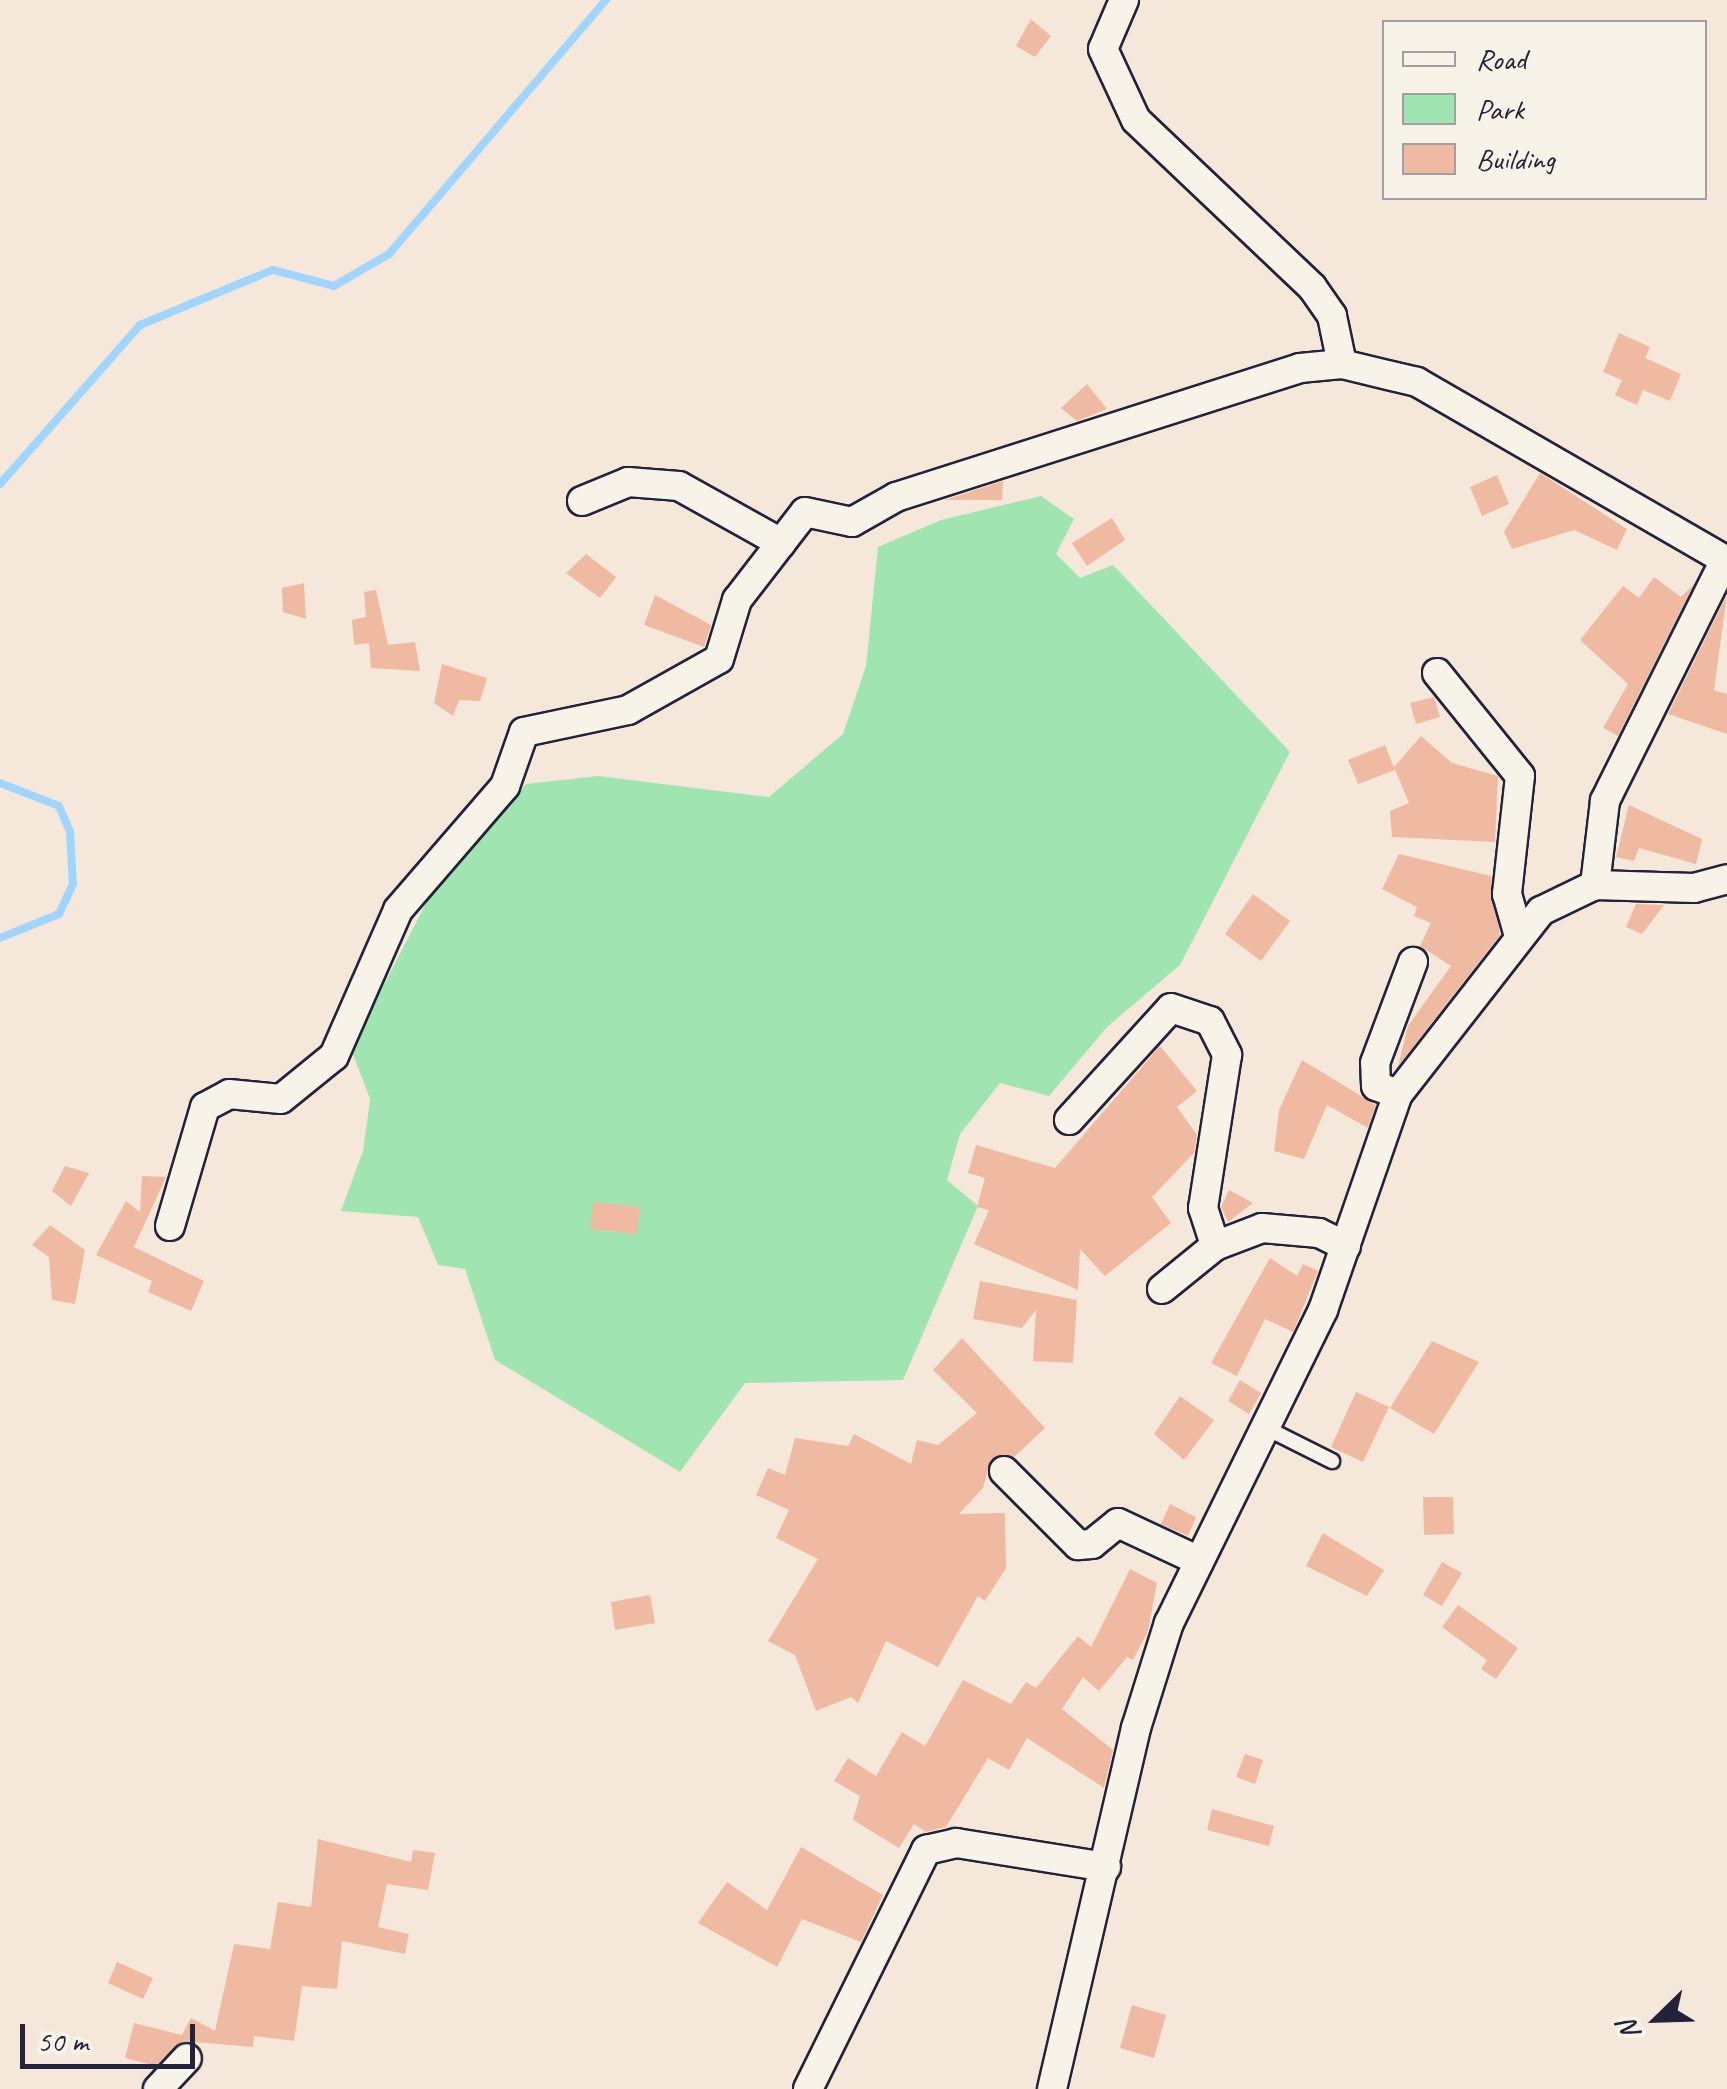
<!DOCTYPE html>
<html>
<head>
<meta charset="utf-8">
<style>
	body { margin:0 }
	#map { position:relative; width:1727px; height:2089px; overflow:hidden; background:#f5e8da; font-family:Caveat,sans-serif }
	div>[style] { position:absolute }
	.green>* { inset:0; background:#a0e5b1 }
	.stream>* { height:8px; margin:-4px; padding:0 4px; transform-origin:4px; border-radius:4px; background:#9fd5fe }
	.building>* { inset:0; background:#efbaa1 }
	.roads { filter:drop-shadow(2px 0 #22223b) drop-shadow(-2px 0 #22223b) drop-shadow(0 2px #22223b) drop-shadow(0 -2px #22223b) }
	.service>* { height:14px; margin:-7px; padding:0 7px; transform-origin:7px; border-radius:7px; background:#f7f3e8 }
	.minor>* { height:28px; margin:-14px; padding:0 14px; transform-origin:14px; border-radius:14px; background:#f7f3e8 }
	span { translate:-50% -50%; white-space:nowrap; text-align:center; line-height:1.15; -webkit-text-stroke:8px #f7f3e8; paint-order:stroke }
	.legend { position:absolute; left:1382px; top:20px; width:325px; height:180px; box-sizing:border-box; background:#f7f3e8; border:2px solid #a29fa3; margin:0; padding:12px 18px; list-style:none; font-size:30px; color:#22223b }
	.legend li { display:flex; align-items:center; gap:20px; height:50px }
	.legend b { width:50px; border:2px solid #a29fa3 }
	.north { position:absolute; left:1607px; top:1969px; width:100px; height:100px; -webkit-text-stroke:8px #f7f3e8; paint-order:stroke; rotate:247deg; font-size:28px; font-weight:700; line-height:40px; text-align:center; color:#22223b }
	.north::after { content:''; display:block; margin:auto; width:35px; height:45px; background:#22223b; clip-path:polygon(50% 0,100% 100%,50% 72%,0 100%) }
	.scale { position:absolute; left:20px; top:2024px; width:175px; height:45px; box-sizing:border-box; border:5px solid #22223b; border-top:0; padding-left:12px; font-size:30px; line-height:35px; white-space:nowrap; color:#22223b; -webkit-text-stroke:8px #f7f3e8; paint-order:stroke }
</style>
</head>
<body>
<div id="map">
	<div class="green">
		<i style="clip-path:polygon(1041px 496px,1074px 519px,1056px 554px,1080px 578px,1113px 565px,1290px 752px,1180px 965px,1107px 1027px,1049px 1096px,1000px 1083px,960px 1134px,947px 1180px,978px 1206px,903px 1380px,745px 1383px,680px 1472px,495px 1360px,465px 1269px,438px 1265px,418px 1217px,341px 1211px,363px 1151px,370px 1099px,351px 1049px,440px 876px,526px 784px,598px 776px,769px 797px,843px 734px,866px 666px,878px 547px,941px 520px)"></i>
	</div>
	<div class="stream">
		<i style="left:0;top:484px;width:212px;rotate:-48.6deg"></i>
		<i style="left:140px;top:325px;width:144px;rotate:-22.5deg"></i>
		<i style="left:273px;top:270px;width:63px;rotate:14.7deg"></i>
		<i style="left:334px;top:286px;width:64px;rotate:-30.2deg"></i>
		<i style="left:389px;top:254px;width:334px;rotate:-49.5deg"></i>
		<i style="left:0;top:783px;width:63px;rotate:21.3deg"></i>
		<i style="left:59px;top:806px;width:28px;rotate:67deg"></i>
		<i style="left:70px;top:832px;width:52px;rotate:86.7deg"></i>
		<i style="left:73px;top:884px;width:33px;rotate:115deg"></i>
		<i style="left:59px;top:914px;width:64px;rotate:157.9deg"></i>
	</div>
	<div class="building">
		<i style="clip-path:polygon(1031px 19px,1051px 36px,1035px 57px,1016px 46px)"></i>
		<i style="clip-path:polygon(1619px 333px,1650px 347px,1645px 358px,1681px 374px,1670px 401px,1643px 390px,1637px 405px,1615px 395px,1622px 380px,1603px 372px)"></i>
		<i style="clip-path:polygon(1087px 384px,1107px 409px,1077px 421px,1061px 408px)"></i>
		<i style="clip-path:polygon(1540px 473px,1627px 529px,1617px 550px,1574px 530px,1512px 549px,1504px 532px)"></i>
		<i style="clip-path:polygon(1497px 475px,1509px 504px,1482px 516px,1470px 487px)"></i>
		<i style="clip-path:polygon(1003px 481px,1002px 500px,945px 500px)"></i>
		<i style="clip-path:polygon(1112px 518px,1125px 540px,1087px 566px,1072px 543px)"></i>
		<i style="clip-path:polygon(586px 554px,616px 577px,600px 598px,566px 573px)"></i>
		<i style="clip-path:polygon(1654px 577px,1681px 597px,1694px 584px,1618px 736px,1603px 728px,1628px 684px,1580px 640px,1623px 586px,1639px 598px)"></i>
		<i style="clip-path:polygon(304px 583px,306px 619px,283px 612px,282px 588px)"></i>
		<i style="clip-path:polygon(376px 590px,388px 645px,415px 642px,420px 671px,371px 668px,369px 643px,354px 645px,352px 620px,366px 617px,364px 592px)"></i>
		<i style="clip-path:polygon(655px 595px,711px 625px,704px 647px,644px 625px)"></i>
		<i style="clip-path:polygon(1727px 595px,1714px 690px,1727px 694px,1727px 734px,1668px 714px)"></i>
		<i style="clip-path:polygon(442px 664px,487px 678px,480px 701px,459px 700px,453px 716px,434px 703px)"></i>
		<i style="clip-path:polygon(1434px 697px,1440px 717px,1416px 724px,1410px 703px)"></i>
		<i style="clip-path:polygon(1421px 736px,1452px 763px,1498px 776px,1495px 842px,1392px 837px,1390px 811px,1409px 803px,1394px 767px)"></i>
		<i style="clip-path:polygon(1385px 745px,1395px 770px,1358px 784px,1348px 760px)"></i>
		<i style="clip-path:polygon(1629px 805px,1702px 839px,1696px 864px,1639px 848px,1634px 861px,1616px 857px)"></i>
		<i style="clip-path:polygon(1399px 854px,1491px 876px,1500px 935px,1398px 1066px,1408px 1026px,1451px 966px,1420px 946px,1431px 923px,1414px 916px,1417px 907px,1382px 889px)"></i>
		<i style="clip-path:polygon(1253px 894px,1290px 921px,1261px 961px,1225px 934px)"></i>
		<i style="clip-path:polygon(1636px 904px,1664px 905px,1642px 934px,1626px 927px)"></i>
		<i style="clip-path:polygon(1160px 1046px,1197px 1091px,1177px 1107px,1197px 1135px,1194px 1153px,1152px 1197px,1171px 1223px,1105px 1276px,1080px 1249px,1078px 1290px,974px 1244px,989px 1210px,977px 1207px,985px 1178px,968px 1173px,976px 1145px,1055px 1168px)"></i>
		<i style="clip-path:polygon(1302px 1060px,1376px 1105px,1368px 1128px,1327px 1105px,1304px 1159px,1274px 1151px,1279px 1110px)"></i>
		<i style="clip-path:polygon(65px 1166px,89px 1173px,71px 1206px,52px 1191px)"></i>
		<i style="clip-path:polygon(142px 1176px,166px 1177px,134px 1247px,204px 1281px,191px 1311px,148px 1292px,152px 1281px,96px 1255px,126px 1201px,140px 1212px)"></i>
		<i style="clip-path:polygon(1229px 1190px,1253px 1203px,1228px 1222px,1221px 1207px)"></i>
		<i style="clip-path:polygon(593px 1202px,640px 1207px,637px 1234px,590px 1229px)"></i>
		<i style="clip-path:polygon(50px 1225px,85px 1250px,75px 1304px,52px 1300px,49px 1257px,32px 1245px)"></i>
		<i style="clip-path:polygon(1270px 1258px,1297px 1276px,1303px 1264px,1318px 1271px,1293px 1332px,1265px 1319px,1237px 1376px,1211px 1363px)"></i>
		<i style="clip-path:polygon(980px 1281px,1077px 1300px,1073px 1363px,1033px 1361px,1036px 1310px,1022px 1328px,973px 1319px)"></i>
		<i style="clip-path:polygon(962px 1338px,1045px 1428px,1014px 1457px,991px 1459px,983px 1488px,959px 1514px,1005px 1513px,1006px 1568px,985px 1601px,978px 1596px,938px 1667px,886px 1641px,858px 1703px,851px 1697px,816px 1711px,795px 1655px,768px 1641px,818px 1559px,776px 1538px,789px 1510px,756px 1495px,768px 1468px,785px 1475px,795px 1438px,848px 1446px,854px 1434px,911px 1464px,917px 1440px,938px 1445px,977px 1413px,933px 1370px)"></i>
		<i style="clip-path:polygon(1432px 1341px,1479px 1362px,1434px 1434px,1390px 1408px)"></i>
		<i style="clip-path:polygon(1240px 1380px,1261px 1393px,1249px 1414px,1228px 1401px)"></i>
		<i style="clip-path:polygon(1356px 1392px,1389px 1407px,1363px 1462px,1331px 1447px)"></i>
		<i style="clip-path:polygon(1180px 1396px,1214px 1420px,1184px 1460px,1154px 1434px)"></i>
		<i style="clip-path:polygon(1423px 1497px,1453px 1497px,1454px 1534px,1424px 1535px)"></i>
		<i style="clip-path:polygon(1170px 1504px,1196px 1517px,1188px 1536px,1161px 1524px)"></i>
		<i style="clip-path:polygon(1323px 1533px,1384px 1570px,1367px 1596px,1306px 1566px)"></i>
		<i style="clip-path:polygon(1442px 1562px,1462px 1573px,1442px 1606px,1423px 1595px)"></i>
		<i style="clip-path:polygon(1130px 1569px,1157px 1583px,1148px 1631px,1133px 1660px,1127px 1657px,1099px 1691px,1083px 1677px,1062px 1709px,1113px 1750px,1104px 1788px,1027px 1738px,1009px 1770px,988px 1758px,946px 1827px,926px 1832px,914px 1824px,899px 1848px,853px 1820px,860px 1796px,834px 1781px,848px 1758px,876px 1776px,902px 1732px,925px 1746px,963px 1680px,1011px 1704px,1026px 1682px,1036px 1688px,1078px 1636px,1091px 1647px)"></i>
		<i style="clip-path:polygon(650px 1595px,655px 1623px,615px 1630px,611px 1602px)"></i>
		<i style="clip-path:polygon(1458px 1605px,1518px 1648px,1496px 1679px,1481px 1669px,1487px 1660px,1442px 1627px)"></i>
		<i style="clip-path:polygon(1245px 1754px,1263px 1760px,1255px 1784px,1236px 1777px)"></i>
		<i style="clip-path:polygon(1212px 1809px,1274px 1826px,1269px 1846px,1207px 1830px)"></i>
		<i style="clip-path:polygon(318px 1839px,411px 1862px,413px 1850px,435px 1853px,428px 1890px,387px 1884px,378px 1927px,409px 1934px,405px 1954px,342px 1941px,337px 1989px,302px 1986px,294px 2041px,254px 2036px,253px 2047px,183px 2041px,156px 2066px,125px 2058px,134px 2023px,182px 2035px,191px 2018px,215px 2031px,234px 1944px,270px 1949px,278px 1902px,311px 1907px)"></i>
		<i style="clip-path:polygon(801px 1847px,883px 1895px,861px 1942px,802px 1919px,777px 1967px,698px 1923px,727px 1882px,767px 1910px)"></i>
		<i style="clip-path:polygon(117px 1962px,153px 1978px,143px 1999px,108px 1983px)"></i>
		<i style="clip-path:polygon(1132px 2005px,1166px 2015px,1154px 2058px,1120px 2048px)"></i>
	</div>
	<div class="roads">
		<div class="service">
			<i style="left:1266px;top:1428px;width:74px;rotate:26.6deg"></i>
		</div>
		<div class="minor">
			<i style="left:1124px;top:0;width:53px;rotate:113.2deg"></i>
			<i style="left:1103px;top:49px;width:78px;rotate:65.1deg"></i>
			<i style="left:1136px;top:120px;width:243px;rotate:43.5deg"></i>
			<i style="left:1312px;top:287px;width:35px;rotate:55deg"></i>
			<i style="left:1332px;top:316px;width:49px;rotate:78.2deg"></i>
			<i style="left:582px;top:501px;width:50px;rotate:-22.4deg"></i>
			<i style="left:628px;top:482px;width:51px;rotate:4.5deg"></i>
			<i style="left:679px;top:486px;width:117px;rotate:29.2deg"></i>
			<i style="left:1437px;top:673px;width:132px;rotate:51.1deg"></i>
			<i style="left:1520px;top:776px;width:119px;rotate:96.3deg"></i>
			<i style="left:1507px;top:894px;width:44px;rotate:74.1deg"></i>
			<i style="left:1398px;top:1094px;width:23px;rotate:-160deg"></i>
			<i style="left:1376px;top:1086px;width:23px;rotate:-92deg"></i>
			<i style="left:1375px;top:1063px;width:108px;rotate:-69.4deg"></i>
			<i style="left:1069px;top:1120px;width:151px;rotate:-47.7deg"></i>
			<i style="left:1171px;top:1008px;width:41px;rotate:18.4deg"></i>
			<i style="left:1210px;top:1021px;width:38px;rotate:63deg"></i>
			<i style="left:1227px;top:1055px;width:155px;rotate:98.9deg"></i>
			<i style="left:1203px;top:1208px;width:40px;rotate:72deg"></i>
			<i style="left:170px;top:1226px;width:124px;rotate:-73.6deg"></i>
			<i style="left:205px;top:1107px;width:27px;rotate:-28deg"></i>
			<i style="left:229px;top:1094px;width:52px;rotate:5.5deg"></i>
			<i style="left:281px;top:1099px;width:68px;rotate:-39.1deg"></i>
			<i style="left:334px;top:1056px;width:159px;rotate:-66.3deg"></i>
			<i style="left:398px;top:910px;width:164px;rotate:-49.2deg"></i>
			<i style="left:505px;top:786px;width:57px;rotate:-70.6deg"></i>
			<i style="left:524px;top:732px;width:106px;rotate:-11.9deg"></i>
			<i style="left:628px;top:710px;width:104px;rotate:-29.3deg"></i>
			<i style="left:719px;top:659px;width:62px;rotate:-73deg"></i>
			<i style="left:737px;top:600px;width:111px;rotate:-52.3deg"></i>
			<i style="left:805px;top:512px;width:48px;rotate:12deg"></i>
			<i style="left:852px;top:522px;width:51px;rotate:-29.6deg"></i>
			<i style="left:896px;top:497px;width:424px;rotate:-17.7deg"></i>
			<i style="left:1300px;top:368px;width:42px;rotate:-5.4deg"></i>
			<i style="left:1342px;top:364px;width:77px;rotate:13.5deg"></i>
			<i style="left:1417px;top:382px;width:356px;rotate:30deg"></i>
			<i style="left:1725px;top:560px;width:269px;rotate:116.5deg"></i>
			<i style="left:1605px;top:801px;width:85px;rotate:96.8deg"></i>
			<i style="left:1162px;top:1289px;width:68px;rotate:-39.1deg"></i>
			<i style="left:1215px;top:1246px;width:50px;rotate:-21deg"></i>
			<i style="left:1262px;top:1228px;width:57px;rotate:5deg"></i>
			<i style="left:1319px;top:1233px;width:30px;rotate:26deg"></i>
			<i style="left:1004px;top:1471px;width:105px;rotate:45deg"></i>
			<i style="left:1078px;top:1545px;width:14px;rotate:-4deg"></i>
			<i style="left:1092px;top:1544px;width:33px;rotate:-39deg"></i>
			<i style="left:1118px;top:1523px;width:87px;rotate:25.1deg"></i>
			<i style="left:158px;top:2089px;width:42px;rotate:-46.9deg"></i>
			<i style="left:808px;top:2089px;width:267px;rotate:-63.7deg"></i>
			<i style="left:926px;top:1850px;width:31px;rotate:-13deg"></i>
			<i style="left:956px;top:1843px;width:152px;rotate:9.1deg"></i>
			<i style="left:1052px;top:2089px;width:371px;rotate:-76.9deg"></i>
			<i style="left:1136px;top:1728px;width:110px;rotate:-72.6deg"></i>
			<i style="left:1169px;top:1623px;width:349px;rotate:-63.8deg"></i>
			<i style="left:1323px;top:1310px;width:229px;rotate:-70.9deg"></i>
			<i style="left:1398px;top:1094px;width:232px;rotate:-52deg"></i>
			<i style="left:1541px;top:911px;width:60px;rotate:-25.7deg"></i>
			<i style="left:1595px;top:885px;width:99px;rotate:1.7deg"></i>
			<i style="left:1694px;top:888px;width:34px;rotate:-15deg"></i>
		</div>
	</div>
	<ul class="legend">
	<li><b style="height:12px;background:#f7f3e8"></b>Road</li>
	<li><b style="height:28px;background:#a0e5b1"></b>Park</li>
	<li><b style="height:28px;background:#efbaa1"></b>Building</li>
	</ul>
	<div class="north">N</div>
	<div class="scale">50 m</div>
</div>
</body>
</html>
